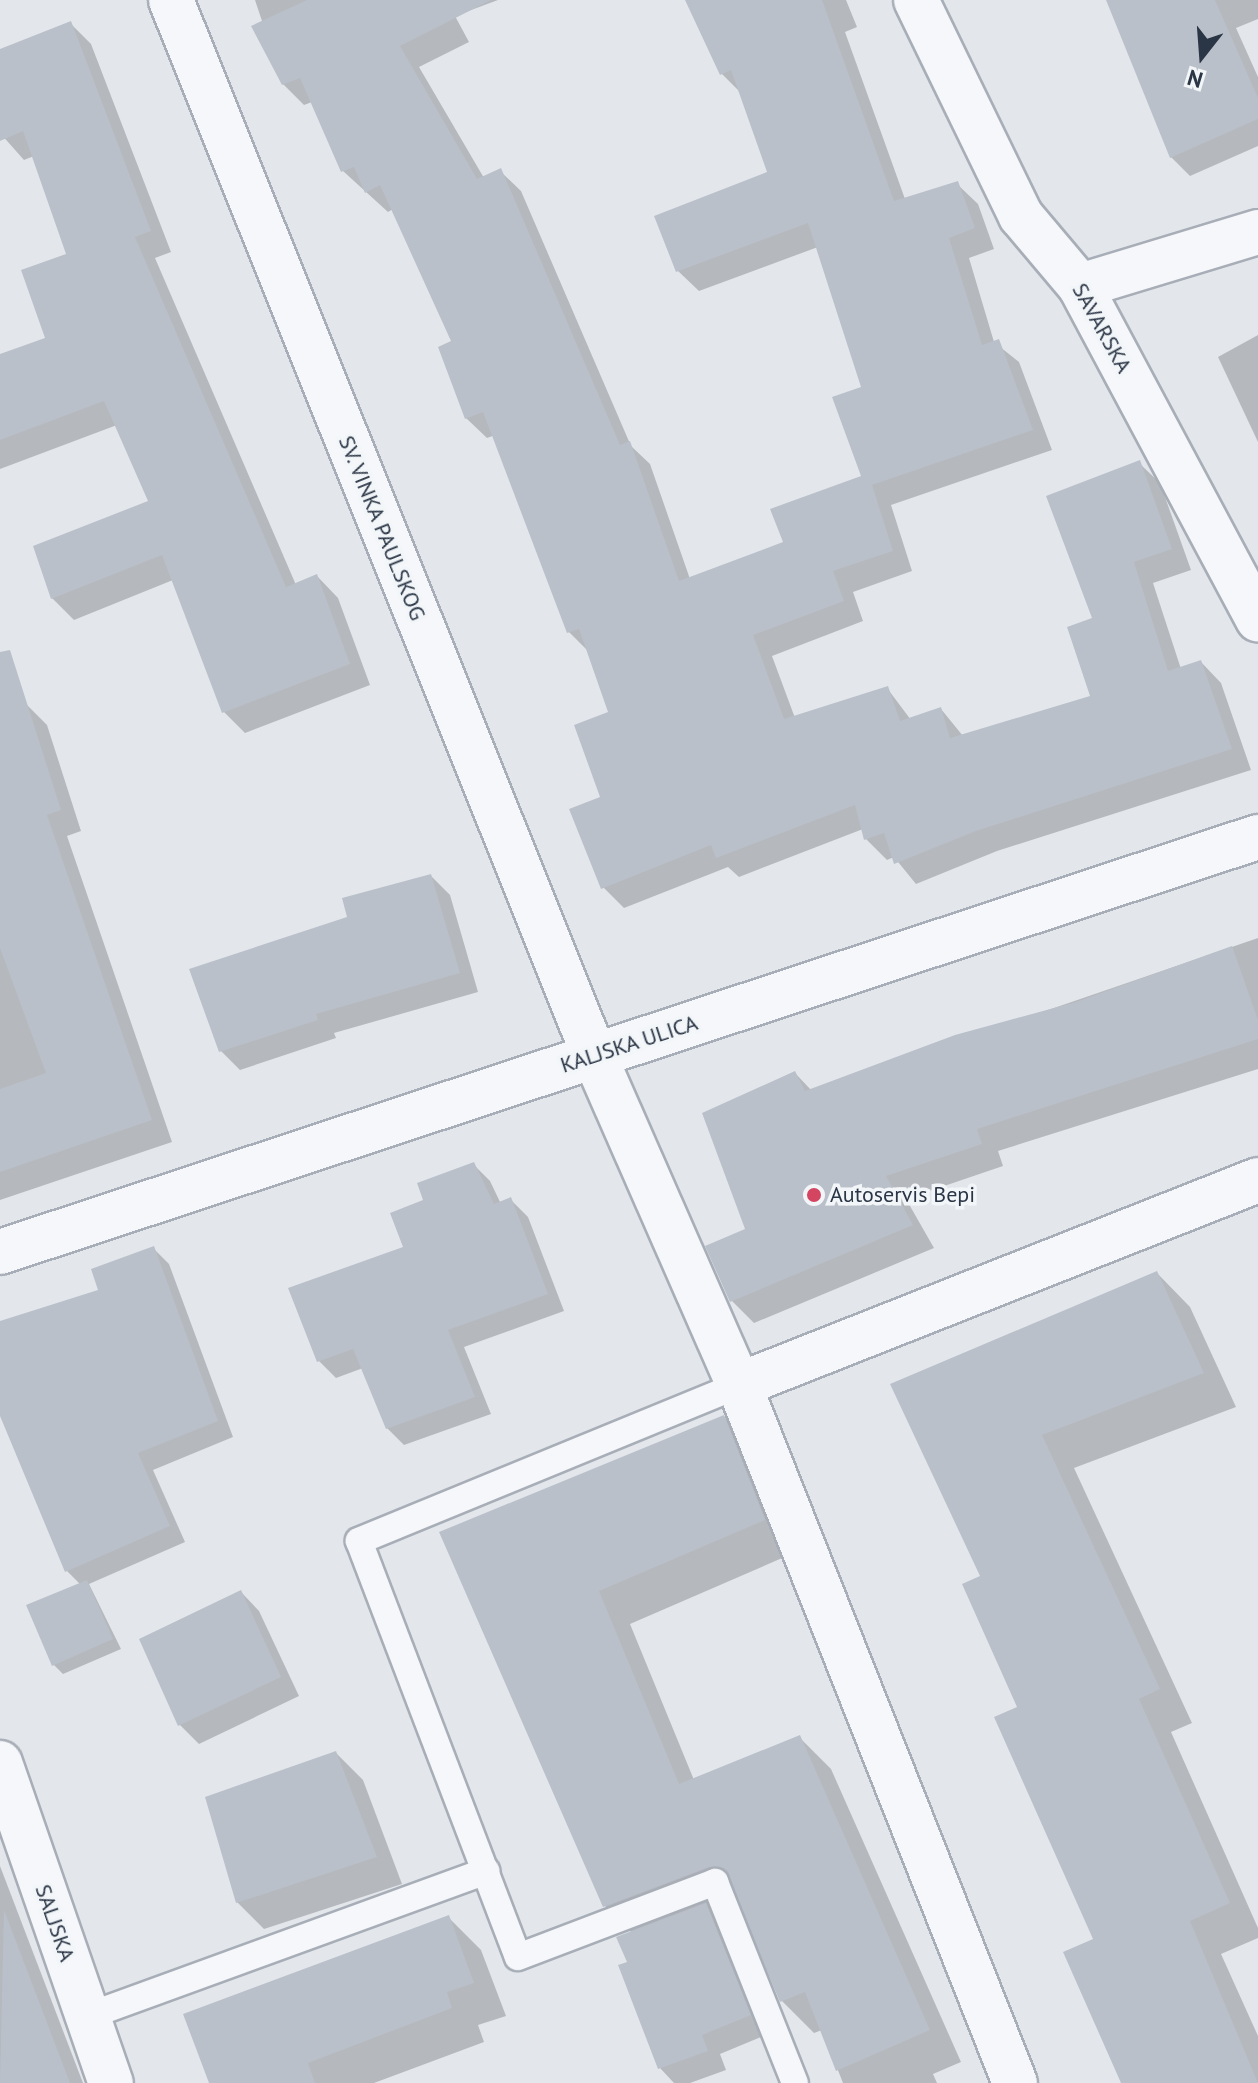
<!DOCTYPE html>
<html>
<head>
<meta charset="utf-8">
<style>
	body { margin:0 }
	#map { position:relative; width:1258px; height:2083px; overflow:hidden; background:#e3e7ec; font-family:"PT Sans",sans-serif }
	div>[style] { position:absolute }
	.shadow>* { inset:0; background:#0003 }
	.building>* { inset:0; background:#bac0ca }
	.roads { filter:drop-shadow(2px 0 #a8aeb7) drop-shadow(-2px 0 #a8aeb7) drop-shadow(0 2px #a8aeb7) drop-shadow(0 -2px #a8aeb7) }
	.service>* { height:26px; margin:-13px; padding:0 13px; transform-origin:13px; border-radius:13px; background:#f6f7fa }
	.minor>* { height:44px; margin:-22px; padding:0 22px; transform-origin:22px; border-radius:22px; background:#f6f7fa }
	.dots>* { width:22px; height:22px; translate:-50% -50%; box-sizing:border-box; border:4px solid #f3f6f9; border-radius:50% }
	span { translate:-50% -50%; white-space:nowrap; text-align:center; line-height:1.15; -webkit-text-stroke:7px #f3f6f9; paint-order:stroke }
	.street-label { font-size:22px; color:#2a3545 }
	.poi-label { font-size:22px; color:#2a3545 }
	.left { translate:0 -50%; text-align:left }
	.north { position:absolute; left:1162px; top:16px; width:80px; height:80px; -webkit-text-stroke:6px #f3f6f9; paint-order:stroke; rotate:197deg; font-size:22px; font-weight:700; line-height:32px; text-align:center; color:#2a3545 }
	.north::after { content:''; display:block; margin:auto; width:28px; height:36px; background:#2a3545; clip-path:polygon(50% 0,100% 100%,50% 72%,0 100%) }
</style>
</head>
<body>
<div id="map">
	<div class="shadow">
		<i style="clip-path:polygon(255px 0,498px 0,455px 16px,469px 42px,419px 67px,484px 178px,500px 171px,521px 191px,631px 446px,650px 464px,690px 579px,785px 544px,863px 477px,864px 388px,818px 247px,699px 291px,678px 271px,769px 173px,742px 94px,722px 74px,687px 0,846px 0,857px 27px,845px 32px,905px 199px,957px 184px,978px 204px,994px 249px,969px 258px,994px 342px,1019px 362px,1052px 450px,891px 505px,912px 571px,853px 592px,863px 621px,772px 656px,795px 718px,887px 688px,911px 720px,941px 709px,963px 736px,1092px 697px,1095px 619px,1139px 463px,1160px 483px,1191px 570px,1153px 583px,1181px 669px,1201px 662px,1221px 683px,1251px 770px,997px 851px,916px 884px,894px 857px,887px 860px,866px 839px,863px 829px,739px 877px,728px 867px,624px 908px,603px 887px,602px 798px,610px 714px,588px 651px,569px 632px,495px 435px,487px 438px,466px 418px,454px 342px,393px 209px,388px 212px,343px 171px,312px 102px,304px 105px,283px 84px)"></i>
		<i style="clip-path:polygon(1108px 0,1258px 0,1258px 19px,1236px 28px,1258px 77px,1258px 146px,1190px 176px,1171px 157px)"></i>
		<i style="clip-path:polygon(70px 23px,91px 44px,171px 252px,155px 258px,296px 585px,317px 576px,338px 598px,370px 685px,245px 733px,223px 711px,173px 580px,74px 620px,52px 598px,150px 502px,117px 425px,0 469px,0 356px,47px 339px,68px 255px,34px 156px,24px 160px,0 133px,0 52px)"></i>
		<i style="clip-path:polygon(1258px 335px,1258px 442px,1218px 357px)"></i>
		<i style="clip-path:polygon(26px 704px,47px 725px,81px 831px,67px 836px,172px 1142px,0 1200px,0 711px)"></i>
		<i style="clip-path:polygon(431px 876px,450px 895px,478px 992px,334px 1033px,336px 1038px,240px 1070px,221px 1051px,350px 918px)"></i>
		<i style="clip-path:polygon(1258px 938px,1258px 1069px,998px 1151px,1003px 1166px,906px 1199px,934px 1248px,754px 1323px,732px 1301px,795px 1073px,812px 1091px)"></i>
		<i style="clip-path:polygon(473px 1164px,490px 1181px,501px 1204px,511px 1200px,528px 1217px,564px 1311px,464px 1347px,491px 1414px,404px 1445px,387px 1428px,363px 1368px,336px 1378px,319px 1361px,405px 1248px,426px 1202px)"></i>
		<i style="clip-path:polygon(153px 1248px,169px 1264px,233px 1437px,153px 1470px,185px 1542px,89px 1584px,121px 1649px,63px 1674px,53px 1664px,81px 1585px,67px 1571px,0 1402px,0 1324px,100px 1291px)"></i>
		<i style="clip-path:polygon(1157px 1273px,1190px 1307px,1236px 1407px,1074px 1468px,1192px 1723px,1171px 1732px,1258px 1928px,1258px 1938px,1221px 1954px,1258px 2036px,1258px 2083px,1123px 2083px,1095px 1940px,983px 1577px,893px 1385px)"></i>
		<i style="clip-path:polygon(724px 1417px,755px 1449px,796px 1552px,630px 1624px,694px 1780px,799px 1737px,831px 1769px,961px 2062px,933px 2074px,937px 2083px,843px 2083px,822px 2030px,814px 2033px,782px 2001px,742px 1901px,712px 1911px,724px 1924px,768px 2034px,720px 2054px,726px 2070px,690px 2083px,674px 2083px,660px 2068px,630px 1963px,632px 1933px,605px 1906px,442px 1534px)"></i>
		<i style="clip-path:polygon(241px 1592px,259px 1611px,299px 1696px,199px 1744px,180px 1725px,141px 1640px)"></i>
		<i style="clip-path:polygon(336px 1753px,363px 1780px,402px 1884px,264px 1929px,237px 1902px)"></i>
		<i style="clip-path:polygon(0 1866px,83px 2083px,0 2083px)"></i>
		<i style="clip-path:polygon(448px 1917px,481px 1950px,506px 2016px,478px 2025px,484px 2042px,374px 2083px,211px 2083px)"></i>
	</div>
	<div class="building">
		<i style="clip-path:polygon(307px 0,491px 0,400px 46px,477px 179px,501px 168px,620px 445px,630px 441px,679px 581px,783px 542px,770px 509px,861px 476px,832px 397px,861px 387px,808px 223px,676px 272px,654px 216px,767px 172px,731px 70px,720px 75px,685px 0,822px 0,894px 201px,958px 181px,975px 228px,949px 238px,982px 345px,999px 339px,1033px 430px,872px 485px,893px 551px,833px 571px,844px 601px,753px 635px,784px 719px,888px 686px,900px 721px,941px 707px,950px 738px,1090px 696px,1067px 627px,1092px 618px,1046px 496px,1140px 460px,1172px 549px,1134px 562px,1168px 671px,1201px 660px,1232px 749px,976px 831px,894px 864px,884px 833px,864px 840px,855px 805px,716px 858px,711px 845px,601px 889px,569px 809px,600px 797px,574px 725px,608px 712px,579px 629px,567px 633px,483px 412px,465px 419px,438px 347px,451px 341px,380px 185px,365px 193px,354px 167px,341px 172px,300px 78px,282px 85px,251px 26px)"></i>
		<i style="clip-path:polygon(1106px 0,1215px 0,1258px 98px,1258px 119px,1170px 158px)"></i>
		<i style="clip-path:polygon(71px 21px,151px 231px,135px 237px,286px 587px,317px 574px,350px 664px,222px 713px,162px 555px,51px 599px,33px 546px,148px 501px,104px 401px,0 440px,0 354px,45px 338px,21px 270px,66px 254px,23px 131px,0 141px,0 49px)"></i>
		<i style="clip-path:polygon(10px 650px,61px 810px,47px 815px,152px 1120px,0 1172px,0 1089px,46px 1073px,0 948px,0 652px)"></i>
		<i style="clip-path:polygon(431px 874px,460px 973px,316px 1014px,318px 1020px,219px 1052px,189px 969px,347px 917px,342px 898px)"></i>
		<i style="clip-path:polygon(1232px 946px,1258px 1020px,1258px 1039px,977px 1129px,982px 1144px,886px 1176px,913px 1225px,730px 1302px,705px 1246px,745px 1229px,702px 1113px,795px 1071px,805px 1091px,955px 1035px,1076px 1002px)"></i>
		<i style="clip-path:polygon(474px 1162px,494px 1204px,511px 1197px,548px 1294px,448px 1330px,475px 1397px,386px 1429px,353px 1349px,317px 1362px,288px 1288px,403px 1247px,390px 1213px,423px 1200px,417px 1183px)"></i>
		<i style="clip-path:polygon(154px 1246px,218px 1421px,138px 1453px,170px 1526px,65px 1572px,0 1416px,0 1321px,98px 1290px,91px 1269px)"></i>
		<i style="clip-path:polygon(1157px 1271px,1204px 1373px,1042px 1435px,1160px 1689px,1139px 1699px,1230px 1903px,1190px 1921px,1258px 2083px,1121px 2083px,1063px 1952px,1093px 1939px,994px 1717px,1017px 1707px,962px 1584px,980px 1576px,890px 1384px)"></i>
		<i style="clip-path:polygon(724px 1415px,765px 1520px,599px 1591px,679px 1784px,800px 1735px,930px 2030px,836px 2071px,805px 1992px,780px 2002px,724px 1869px,709px 1867px,603px 1907px,439px 1532px)"></i>
		<i style="clip-path:polygon(87px 1580px,113px 1639px,52px 1666px,26px 1605px)"></i>
		<i style="clip-path:polygon(241px 1590px,281px 1677px,178px 1726px,139px 1639px)"></i>
		<i style="clip-path:polygon(336px 1751px,377px 1857px,236px 1903px,205px 1797px)"></i>
		<i style="clip-path:polygon(706px 1903px,751px 2015px,702px 2035px,708px 2051px,658px 2069px,618px 1965px,627px 1962px,616px 1937px)"></i>
		<i style="clip-path:polygon(4px 1910px,70px 2083px,0 2083px)"></i>
		<i style="clip-path:polygon(449px 1915px,474px 1983px,447px 1992px,452px 2008px,308px 2063px,315px 2083px,209px 2083px,183px 2014px)"></i>
	</div>
	<div class="roads">
		<div class="service">
			<i style="left:739px;top:1385px;width:411px;rotate:157.7deg"></i>
			<i style="left:359px;top:1541px;width:445px;rotate:69.1deg"></i>
			<i style="left:518px;top:1957px;width:211px;rotate:-20.8deg"></i>
			<i style="left:715px;top:1882px;width:216px;rotate:68.3deg"></i>
			<i style="left:88px;top:2016px;width:424px;rotate:-20deg"></i>
		</div>
		<div class="minor">
			<i style="left:171px;top:0;width:1137px;rotate:68.15deg"></i>
			<i style="left:594px;top:1055px;width:360px;rotate:66.3deg"></i>
			<i style="left:916px;top:0;width:240px;rotate:64.1deg"></i>
			<i style="left:1021px;top:216px;width:92px;rotate:49.9deg"></i>
			<i style="left:1080px;top:286px;width:378px;rotate:61.9deg"></i>
			<i style="left:1080px;top:286px;width:186px;rotate:-16.9deg"></i>
			<i style="left:0;top:1252px;width:1325px;rotate:-18.26deg"></i>
			<i style="left:0;top:1763px;width:339px;rotate:70.9deg"></i>
			<i style="left:1015px;top:2083px;width:751px;rotate:-111.57deg"></i>
			<i style="left:739px;top:1385px;width:558px;rotate:-21.55deg"></i>
		</div>
	</div>
	<div class="dots">
		<i style="left:814px;top:1195px;background:#d44561"></i>
	</div>
	<div class="street-label">
		<span style="left:1102px;top:328px;rotate:61deg">SAVARSKA</span>
		<span style="left:382px;top:528px;rotate:68deg">SV. VINKA PAULSKOG</span>
		<span style="left:629px;top:1044px;rotate:-18deg">KALJSKA ULICA</span>
		<span style="left:55px;top:1923px;rotate:71deg">SALJSKA</span>
	</div>
	<div class="poi-label">
		<span class="left" style="left:830px;top:1195px">Autoservis Bepi</span>
	</div>
	<div class="north">N</div>
</div>
</body>
</html>
